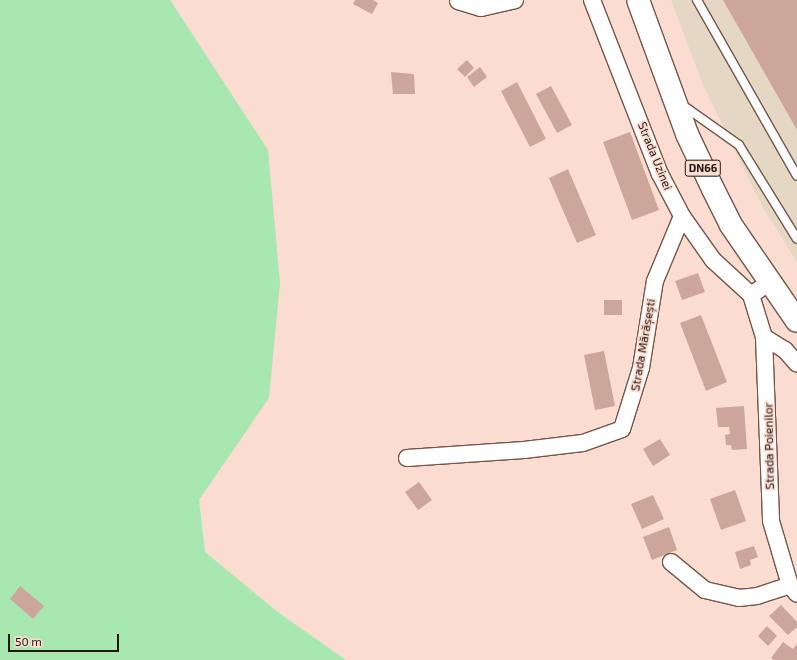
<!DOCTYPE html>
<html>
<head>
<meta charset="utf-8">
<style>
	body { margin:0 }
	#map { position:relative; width:797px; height:660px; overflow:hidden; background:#fbdcd0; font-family:"Exo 2",sans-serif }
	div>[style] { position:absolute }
	.industrial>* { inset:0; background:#e4d8c4 }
	.green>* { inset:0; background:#a8e7af }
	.building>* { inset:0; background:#cda69b }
	.roads { filter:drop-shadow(1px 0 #765548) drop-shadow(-1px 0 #765548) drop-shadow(0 1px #765548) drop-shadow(0 -1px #765548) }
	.lane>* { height:8px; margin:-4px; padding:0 4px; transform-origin:4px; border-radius:4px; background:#fff }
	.street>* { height:16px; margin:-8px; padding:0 8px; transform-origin:8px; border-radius:8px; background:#fff }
	.primary>* { height:22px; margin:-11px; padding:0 11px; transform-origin:11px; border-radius:11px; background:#fff }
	span { translate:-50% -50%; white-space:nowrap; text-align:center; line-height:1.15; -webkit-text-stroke:3.5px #fbdcd0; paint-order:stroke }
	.shield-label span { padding:1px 3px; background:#fbdcd0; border:1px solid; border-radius:3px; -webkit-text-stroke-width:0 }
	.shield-label { font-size:11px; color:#221510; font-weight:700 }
	.street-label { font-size:12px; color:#221510 }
	.scale { position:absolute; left:8px; top:634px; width:111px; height:18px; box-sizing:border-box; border:2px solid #221510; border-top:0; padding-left:5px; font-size:12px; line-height:14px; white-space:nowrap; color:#221510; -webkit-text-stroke:3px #fbdcd0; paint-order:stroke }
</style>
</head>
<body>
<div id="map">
	<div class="industrial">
		<i style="clip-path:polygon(671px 0,797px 0,797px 262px,763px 208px,703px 85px)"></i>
	</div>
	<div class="green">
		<i style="clip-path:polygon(0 0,170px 0,268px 150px,280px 283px,269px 398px,199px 500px,205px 552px,279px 613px,346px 660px,0 660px)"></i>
	</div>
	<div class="building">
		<i style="clip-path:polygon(355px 0,373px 0,378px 3px,372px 14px,353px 4px)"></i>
		<i style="clip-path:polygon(723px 0,797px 0,797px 130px)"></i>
		<i style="clip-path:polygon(467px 60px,474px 68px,465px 77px,457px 69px)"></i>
		<i style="clip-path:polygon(480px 67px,487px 77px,474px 87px,467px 77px)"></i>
		<i style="clip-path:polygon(391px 72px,414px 74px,415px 94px,393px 94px)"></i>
		<i style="clip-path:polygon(517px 82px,546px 139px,530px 147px,501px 91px)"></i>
		<i style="clip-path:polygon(551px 86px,572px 125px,557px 133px,536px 94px)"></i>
		<i style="clip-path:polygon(630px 132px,659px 210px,632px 220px,603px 142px)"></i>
		<i style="clip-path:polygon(568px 169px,596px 235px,577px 243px,549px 178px)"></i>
		<i style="clip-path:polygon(698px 273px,705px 292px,682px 300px,675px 281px)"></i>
		<i style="clip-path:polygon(604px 300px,622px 300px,622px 315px,604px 315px)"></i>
		<i style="clip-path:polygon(701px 315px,727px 382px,706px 391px,680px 323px)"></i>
		<i style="clip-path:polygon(604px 351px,615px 406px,595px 410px,584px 355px)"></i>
		<i style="clip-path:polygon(744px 406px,747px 449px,732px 450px,731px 445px,726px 445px,725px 435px,730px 434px,729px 427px,718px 427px,716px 408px)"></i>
		<i style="clip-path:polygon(660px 439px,670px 455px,653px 466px,643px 449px)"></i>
		<i style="clip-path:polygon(419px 482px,432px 500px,418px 510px,405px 492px)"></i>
		<i style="clip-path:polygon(735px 490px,746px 521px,721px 530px,710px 499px)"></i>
		<i style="clip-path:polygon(653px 495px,664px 519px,642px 529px,631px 504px)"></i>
		<i style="clip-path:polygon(669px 527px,677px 550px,652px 560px,643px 537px)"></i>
		<i style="clip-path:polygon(754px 546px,758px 557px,750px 560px,751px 565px,740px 569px,735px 552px)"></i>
		<i style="clip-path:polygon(20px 586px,44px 606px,33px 619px,10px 599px)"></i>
		<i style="clip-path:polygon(781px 605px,797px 622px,797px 627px,788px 635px,769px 616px)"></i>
		<i style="clip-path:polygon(767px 626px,777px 636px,768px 646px,758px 636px)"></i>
		<i style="clip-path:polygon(783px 642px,793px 649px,797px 644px,797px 660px,774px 660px,771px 658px)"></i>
	</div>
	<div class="roads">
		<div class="lane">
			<i style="left:697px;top:0;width:202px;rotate:60.4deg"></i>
			<i style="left:681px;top:104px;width:71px;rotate:35.3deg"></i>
			<i style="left:739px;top:145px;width:110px;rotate:58.3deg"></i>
		</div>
		<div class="street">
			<i style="left:592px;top:0;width:187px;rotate:68.7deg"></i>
			<i style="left:660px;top:174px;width:47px;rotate:62.4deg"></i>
			<i style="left:682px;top:216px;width:54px;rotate:54.8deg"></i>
			<i style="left:713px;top:260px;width:52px;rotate:42.6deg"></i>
			<i style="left:751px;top:295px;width:22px;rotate:-34deg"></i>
			<i style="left:458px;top:1px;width:24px;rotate:17deg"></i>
			<i style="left:481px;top:8px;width:35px;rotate:-13deg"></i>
			<i style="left:751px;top:295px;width:44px;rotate:72.8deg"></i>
			<i style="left:764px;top:337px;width:184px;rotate:87.8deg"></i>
			<i style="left:771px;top:521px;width:67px;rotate:73.5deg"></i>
			<i style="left:790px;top:585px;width:11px;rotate:52deg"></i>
			<i style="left:764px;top:337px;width:25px;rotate:32deg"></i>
			<i style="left:785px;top:350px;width:18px;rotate:49deg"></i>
			<i style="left:407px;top:458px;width:117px;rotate:-3.9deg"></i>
			<i style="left:524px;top:450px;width:59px;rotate:-6.8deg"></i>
			<i style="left:583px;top:443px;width:41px;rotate:-19.7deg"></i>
			<i style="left:622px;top:429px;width:64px;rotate:-72.7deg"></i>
			<i style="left:641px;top:368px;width:88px;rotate:-80.9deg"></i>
			<i style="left:655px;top:281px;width:70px;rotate:-67.4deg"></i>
			<i style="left:671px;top:562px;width:44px;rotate:39.5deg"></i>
			<i style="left:705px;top:590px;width:35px;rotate:13deg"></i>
			<i style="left:739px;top:598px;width:18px;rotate:-6deg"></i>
			<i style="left:757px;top:596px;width:35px;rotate:-18deg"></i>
		</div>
		<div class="primary">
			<i style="left:638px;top:0;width:143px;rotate:69.9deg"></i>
			<i style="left:687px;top:134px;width:61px;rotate:64.7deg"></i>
			<i style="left:713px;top:189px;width:40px;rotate:63.4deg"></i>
			<i style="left:731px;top:225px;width:116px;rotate:55.5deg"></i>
		</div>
	</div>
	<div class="shield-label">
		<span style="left:703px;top:168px">DN66</span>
	</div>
	<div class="street-label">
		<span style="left:655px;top:156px;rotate:68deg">Strada Uzinei</span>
		<span style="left:643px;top:345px;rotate:-80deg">Strada Mărășești</span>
		<span style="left:769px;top:446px;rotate:-91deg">Strada Poienilor</span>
	</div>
	<div class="scale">50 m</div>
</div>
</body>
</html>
